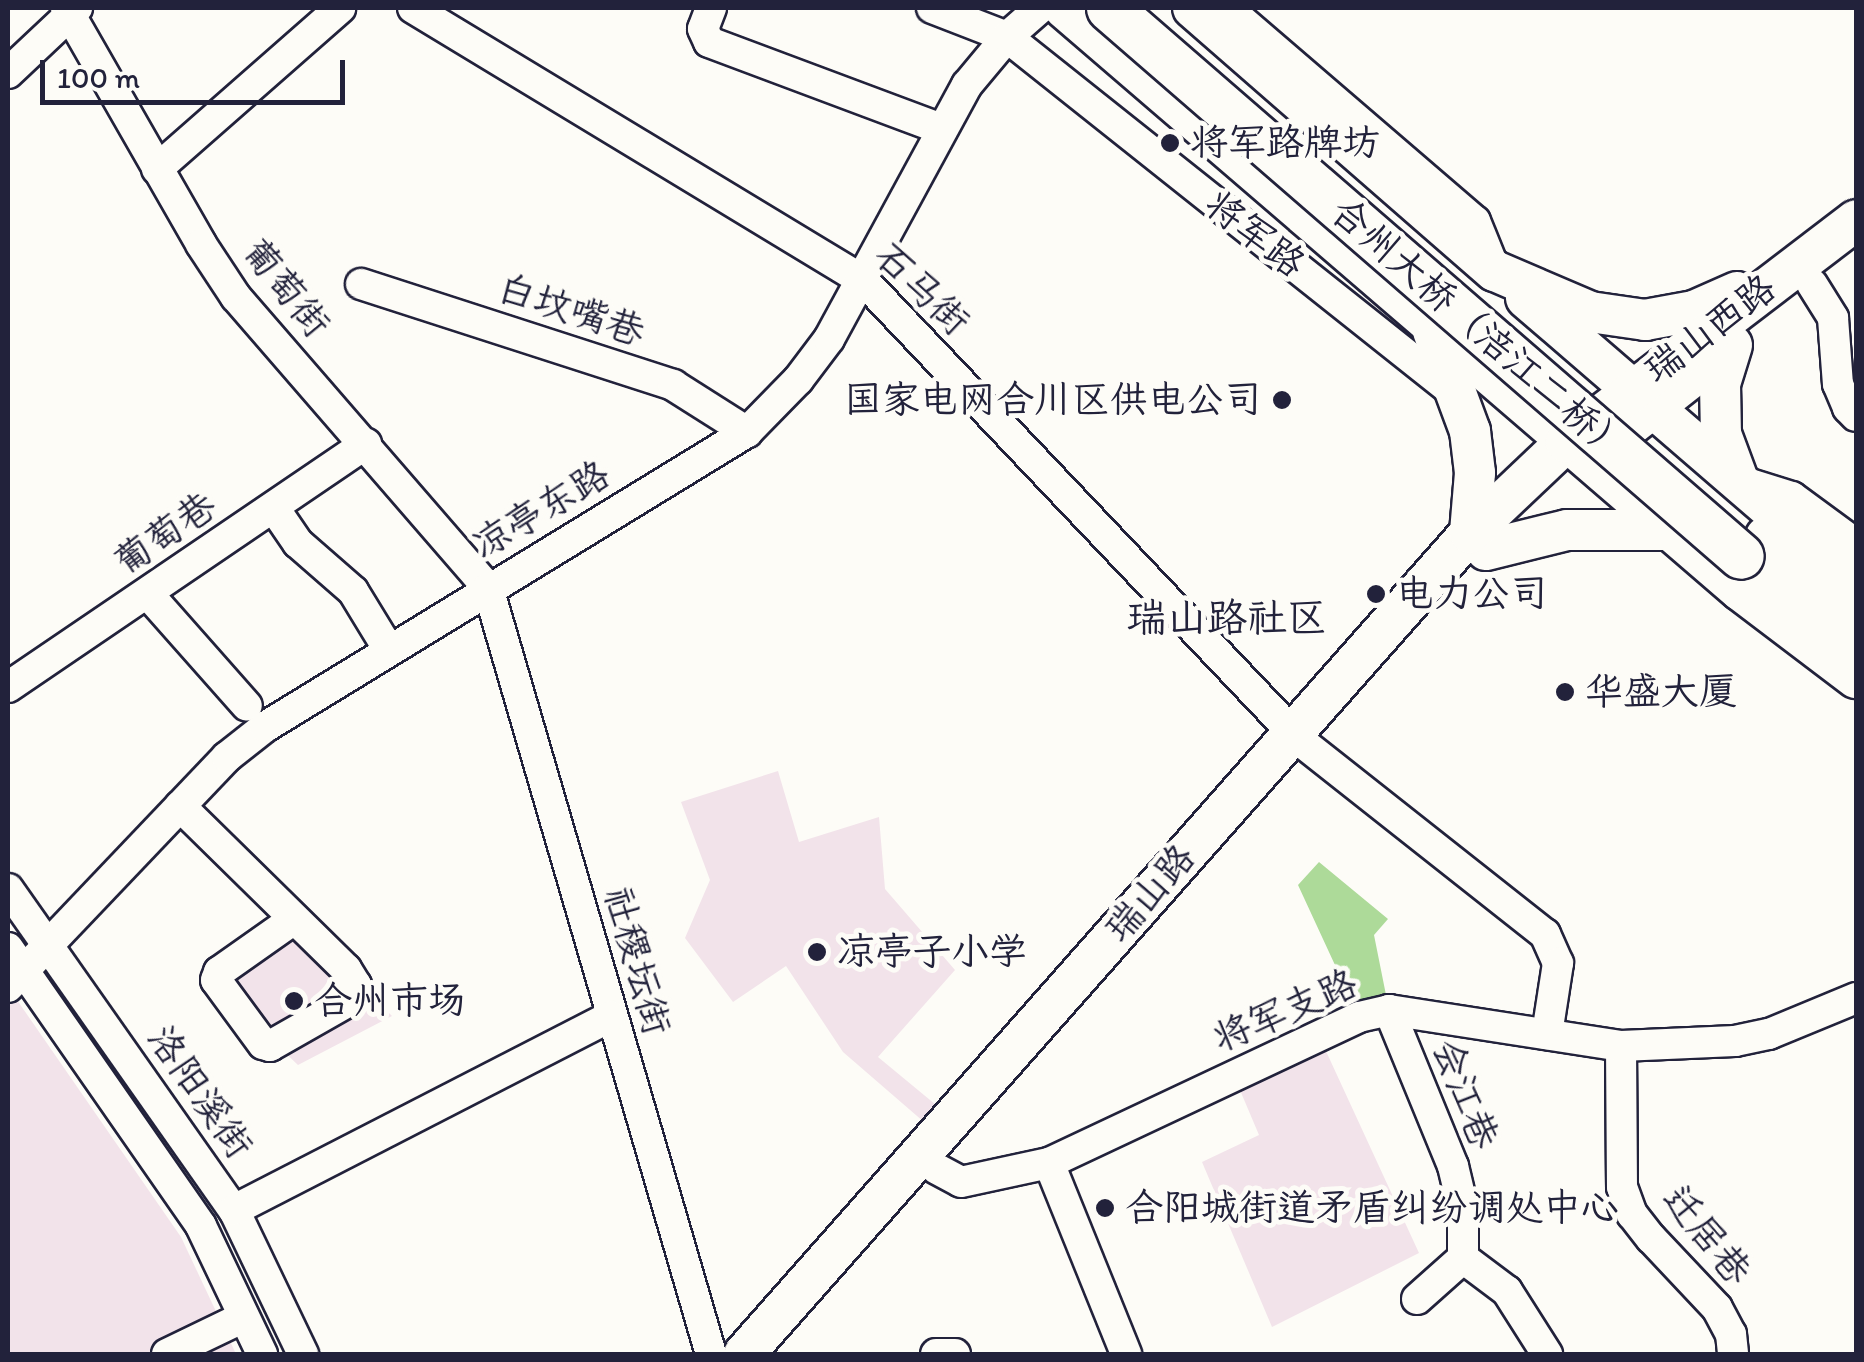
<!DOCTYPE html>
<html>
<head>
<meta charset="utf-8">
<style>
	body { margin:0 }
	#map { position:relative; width:1864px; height:1362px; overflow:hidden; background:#fdfcf7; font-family:Itim,"LXGW WenKai TC",sans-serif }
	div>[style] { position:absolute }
	.built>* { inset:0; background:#f2e3ea }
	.green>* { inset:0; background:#adda99 }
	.roads { filter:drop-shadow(2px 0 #22223b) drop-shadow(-2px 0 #22223b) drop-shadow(0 2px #22223b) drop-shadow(0 -2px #22223b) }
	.minor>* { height:30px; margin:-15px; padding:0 15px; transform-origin:15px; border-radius:15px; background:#fdfcf7 }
	.major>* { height:40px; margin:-20px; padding:0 20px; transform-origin:20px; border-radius:20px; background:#fdfcf7 }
	.highway>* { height:45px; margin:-22.5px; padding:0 22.5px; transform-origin:22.5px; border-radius:22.5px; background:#fdfcf7 }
	.bridges { filter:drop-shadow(2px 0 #22223b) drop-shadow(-2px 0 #22223b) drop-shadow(0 2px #22223b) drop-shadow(0 -2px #22223b) }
	.highway-bridge>* { height:45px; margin:-22.5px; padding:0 22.5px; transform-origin:22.5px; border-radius:22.5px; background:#fdfcf7 }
	.dots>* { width:28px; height:28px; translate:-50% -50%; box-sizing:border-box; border:5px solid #fdfcf7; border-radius:50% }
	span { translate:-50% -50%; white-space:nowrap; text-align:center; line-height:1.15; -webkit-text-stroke:10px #fdfcf7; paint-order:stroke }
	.poi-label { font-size:38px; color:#22223b }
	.left { translate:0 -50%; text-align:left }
	.right { translate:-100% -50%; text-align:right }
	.street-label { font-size:38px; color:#22223b }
	.neighbourhood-label { font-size:40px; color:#22223b }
	.frame { position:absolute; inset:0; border:10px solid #22223b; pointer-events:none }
	.scale { position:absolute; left:40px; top:60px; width:305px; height:45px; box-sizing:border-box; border:5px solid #22223b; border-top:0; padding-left:12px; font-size:30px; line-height:35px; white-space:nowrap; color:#22223b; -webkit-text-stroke:8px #fdfcf7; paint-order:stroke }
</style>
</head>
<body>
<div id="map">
	<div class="built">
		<i style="clip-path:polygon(778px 771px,799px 842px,879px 817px,885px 889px,955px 970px,878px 1057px,953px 1119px,939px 1135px,843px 1052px,786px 966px,733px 1002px,685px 938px,710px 880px,681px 802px)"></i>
		<i style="clip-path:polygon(294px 919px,392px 1016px,298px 1065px,277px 1045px,257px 1061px,200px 986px)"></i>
		<i style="clip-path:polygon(8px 987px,181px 1237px,236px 1354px,8px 1354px)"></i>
		<i style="clip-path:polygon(1319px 1036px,1419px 1253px,1272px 1327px,1202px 1162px,1259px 1135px,1234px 1076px)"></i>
	</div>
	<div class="green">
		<i style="clip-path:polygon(1319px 862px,1388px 919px,1374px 935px,1389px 1010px,1359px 1017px,1298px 885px)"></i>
	</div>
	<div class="roads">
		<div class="minor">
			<i style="left:66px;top:8px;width:272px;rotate:60.2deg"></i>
			<i style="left:201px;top:244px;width:64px;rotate:56.6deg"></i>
			<i style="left:236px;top:297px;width:385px;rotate:49.1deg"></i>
			<i style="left:488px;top:588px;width:798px;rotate:73.77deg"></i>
			<i style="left:413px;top:8px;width:527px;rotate:31.19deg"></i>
			<i style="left:864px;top:281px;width:622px;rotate:46.5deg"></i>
			<i style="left:711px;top:8px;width:22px;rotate:111deg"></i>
			<i style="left:703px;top:29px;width:14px;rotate:65deg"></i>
			<i style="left:709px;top:42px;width:249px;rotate:20.5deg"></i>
			<i style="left:932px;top:8px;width:80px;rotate:21.1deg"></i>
			<i style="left:1007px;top:37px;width:574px;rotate:38.49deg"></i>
			<i style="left:1227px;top:8px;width:327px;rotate:40.7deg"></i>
			<i style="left:1475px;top:221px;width:51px;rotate:68deg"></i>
			<i style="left:8px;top:73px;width:95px;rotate:-43.3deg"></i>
			<i style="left:157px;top:169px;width:244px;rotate:-41.3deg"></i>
			<i style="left:361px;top:284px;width:328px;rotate:17.9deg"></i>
			<i style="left:673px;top:385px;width:88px;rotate:32.4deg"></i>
			<i style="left:1812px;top:284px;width:40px;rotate:58deg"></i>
			<i style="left:1833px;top:318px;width:66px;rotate:85.7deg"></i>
			<i style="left:1838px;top:384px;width:26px;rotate:67deg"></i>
			<i style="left:1848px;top:408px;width:11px;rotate:45deg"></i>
			<i style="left:1747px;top:483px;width:47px;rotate:17.3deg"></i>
			<i style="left:1792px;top:497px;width:79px;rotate:36.3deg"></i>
			<i style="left:274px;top:508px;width:42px;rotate:55.6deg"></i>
			<i style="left:298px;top:543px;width:73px;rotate:41.1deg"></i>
			<i style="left:353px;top:591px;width:69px;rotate:58.6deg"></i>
			<i style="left:148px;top:594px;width:149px;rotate:48.5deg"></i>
			<i style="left:8px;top:687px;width:433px;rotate:-34.2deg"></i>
			<i style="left:1308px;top:747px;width:302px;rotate:38.3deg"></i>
			<i style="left:1545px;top:934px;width:32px;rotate:66deg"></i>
			<i style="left:1558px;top:963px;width:72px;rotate:98.8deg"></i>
			<i style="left:180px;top:806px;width:233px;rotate:44.5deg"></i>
			<i style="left:346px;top:969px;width:19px;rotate:58deg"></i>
			<i style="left:356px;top:985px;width:17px;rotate:114deg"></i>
			<i style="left:349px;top:1001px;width:91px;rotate:150.3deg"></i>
			<i style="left:270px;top:1046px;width:7px;rotate:-164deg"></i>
			<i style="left:263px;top:1044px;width:79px;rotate:-126.3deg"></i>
			<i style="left:216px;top:980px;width:9px;rotate:-69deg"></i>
			<i style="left:219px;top:972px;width:92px;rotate:-35.2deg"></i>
			<i style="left:8px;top:889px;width:393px;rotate:54.9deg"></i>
			<i style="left:234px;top:1210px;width:160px;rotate:64.4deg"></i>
			<i style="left:8px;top:948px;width:338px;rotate:55.2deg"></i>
			<i style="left:201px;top:1226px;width:142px;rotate:64.5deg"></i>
			<i style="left:8px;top:987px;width:318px;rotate:-46.4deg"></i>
			<i style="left:227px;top:757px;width:48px;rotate:-38.3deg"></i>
			<i style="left:265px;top:727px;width:565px;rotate:-31.47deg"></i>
			<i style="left:747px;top:432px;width:73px;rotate:-45.6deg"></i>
			<i style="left:798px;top:380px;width:51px;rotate:-52.9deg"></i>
			<i style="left:829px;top:339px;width:289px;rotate:-61.5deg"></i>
			<i style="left:967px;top:85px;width:62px;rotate:-50.2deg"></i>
			<i style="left:1007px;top:37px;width:44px;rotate:-41.3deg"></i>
			<i style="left:1389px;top:1010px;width:169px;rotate:67.7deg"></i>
			<i style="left:1453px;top:1166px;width:43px;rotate:76.6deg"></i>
			<i style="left:1463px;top:1208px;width:50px;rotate:90deg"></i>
			<i style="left:1463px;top:1258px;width:55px;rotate:36.9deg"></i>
			<i style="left:1507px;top:1291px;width:75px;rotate:57.6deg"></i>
			<i style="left:1621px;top:1046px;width:141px;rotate:89.6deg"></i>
			<i style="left:1622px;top:1187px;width:29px;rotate:70deg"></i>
			<i style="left:1632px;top:1214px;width:31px;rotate:52deg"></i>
			<i style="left:1651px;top:1238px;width:96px;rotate:46.7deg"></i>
			<i style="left:1717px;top:1308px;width:30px;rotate:62deg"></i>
			<i style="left:1731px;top:1334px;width:20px;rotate:84deg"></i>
			<i style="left:1049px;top:1163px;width:206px;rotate:68deg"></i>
			<i style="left:937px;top:1169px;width:27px;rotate:28deg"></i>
			<i style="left:961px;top:1182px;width:90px;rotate:-12.2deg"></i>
			<i style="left:1049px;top:1163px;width:343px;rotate:-25.2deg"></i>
			<i style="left:1359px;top:1017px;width:31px;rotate:-13deg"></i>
			<i style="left:1389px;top:1010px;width:235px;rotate:8.8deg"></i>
			<i style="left:1621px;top:1046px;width:114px;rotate:-2.5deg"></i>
			<i style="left:1735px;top:1041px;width:35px;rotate:-12deg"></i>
			<i style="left:1769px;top:1034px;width:94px;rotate:-22.5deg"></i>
			<i style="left:234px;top:1210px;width:424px;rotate:-27.2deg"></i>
			<i style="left:1417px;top:1299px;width:62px;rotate:-41.7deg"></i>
			<i style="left:167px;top:1354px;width:85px;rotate:-25.7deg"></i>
			<i style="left:936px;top:1354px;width:19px"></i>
		</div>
		<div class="major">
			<i style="left:1064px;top:8px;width:892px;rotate:40.73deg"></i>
			<i style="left:1740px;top:590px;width:146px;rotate:37.2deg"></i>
			<i style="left:1193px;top:8px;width:400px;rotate:41.1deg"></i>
			<i style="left:1495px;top:271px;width:103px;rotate:23.3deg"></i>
			<i style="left:1590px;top:312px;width:56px;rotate:8.3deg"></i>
			<i style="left:1645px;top:320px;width:50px;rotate:-10.4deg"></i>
			<i style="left:1694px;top:311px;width:47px;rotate:-23.8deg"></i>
			<i style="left:1526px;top:298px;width:355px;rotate:40.8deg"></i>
			<i style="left:1795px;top:530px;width:76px;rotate:36.4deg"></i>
			<i style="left:1433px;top:331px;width:107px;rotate:69.7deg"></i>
			<i style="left:1470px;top:431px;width:42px;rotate:83.2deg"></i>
			<i style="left:1475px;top:473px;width:60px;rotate:94.8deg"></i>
			<i style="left:1732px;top:345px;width:41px;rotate:107.1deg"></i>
			<i style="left:1720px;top:384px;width:50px;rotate:88.9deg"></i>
			<i style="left:1721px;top:434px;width:46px;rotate:69.6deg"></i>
			<i style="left:1594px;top:454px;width:137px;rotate:-38.2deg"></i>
			<i style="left:1486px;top:550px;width:83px;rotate:-13.9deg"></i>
			<i style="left:1567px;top:530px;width:103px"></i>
			<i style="left:744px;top:1354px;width:1096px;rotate:-48.51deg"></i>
			<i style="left:1470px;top:533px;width:132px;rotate:-43.5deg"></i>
			<i style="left:1566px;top:442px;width:365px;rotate:-37.4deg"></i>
		</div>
		<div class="highway">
			<i style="left:1767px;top:538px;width:112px;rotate:37.4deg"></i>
			<i style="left:1741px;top:556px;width:147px;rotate:38.4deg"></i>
		</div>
	</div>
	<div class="bridges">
		<div class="highway-bridge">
			<i style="left:1109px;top:8px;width:836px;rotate:40.93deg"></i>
		</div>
	</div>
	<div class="dots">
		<i style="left:1170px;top:143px;background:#22223b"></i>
		<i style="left:1282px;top:400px;background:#22223b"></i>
		<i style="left:1376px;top:594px;background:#22223b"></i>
		<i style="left:1565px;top:692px;background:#22223b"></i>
		<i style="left:817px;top:952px;background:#22223b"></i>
		<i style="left:294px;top:1001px;background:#22223b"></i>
		<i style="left:1105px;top:1208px;background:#22223b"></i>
	</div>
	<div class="poi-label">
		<span class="left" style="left:1190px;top:143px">将军路牌坊</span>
		<span class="right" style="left:1262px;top:400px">国家电网合川区供电公司</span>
		<span class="left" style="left:1396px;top:594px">电力公司</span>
		<span class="left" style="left:1585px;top:692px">华盛大厦</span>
		<span class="left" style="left:837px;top:952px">凉亭子小学</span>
		<span class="left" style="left:314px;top:1001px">合州市场</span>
		<span class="left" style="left:1125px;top:1208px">合阳城街道矛盾纠纷调处中心</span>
	</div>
	<div class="street-label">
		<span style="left:1255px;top:234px;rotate:38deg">将军路</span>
		<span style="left:286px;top:288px;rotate:51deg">葡萄街</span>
		<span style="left:922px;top:289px;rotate:44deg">石马街</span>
		<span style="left:571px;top:310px;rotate:18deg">白坟嘴巷</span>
		<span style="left:1710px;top:329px;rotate:-37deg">瑞山西路</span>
		<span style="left:1480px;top:330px;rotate:41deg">合州大桥（涪江二桥）</span>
		<span style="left:541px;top:510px;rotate:-31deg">凉亭东路</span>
		<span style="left:165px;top:534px;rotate:-35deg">葡萄巷</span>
		<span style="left:1150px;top:893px;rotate:-49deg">瑞山路</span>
		<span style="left:637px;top:961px;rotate:74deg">社稷坛街</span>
		<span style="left:1285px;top:1011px;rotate:-23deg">将军支路</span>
		<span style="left:200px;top:1092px;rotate:55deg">洛阳溪街</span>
		<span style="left:1465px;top:1094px;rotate:68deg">会江巷</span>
		<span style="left:1707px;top:1235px;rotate:51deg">迁居巷</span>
	</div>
	<div class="neighbourhood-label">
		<span style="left:1227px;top:617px">瑞山路社区</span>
	</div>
	<div class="frame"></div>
	<div class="scale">100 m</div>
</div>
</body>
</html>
